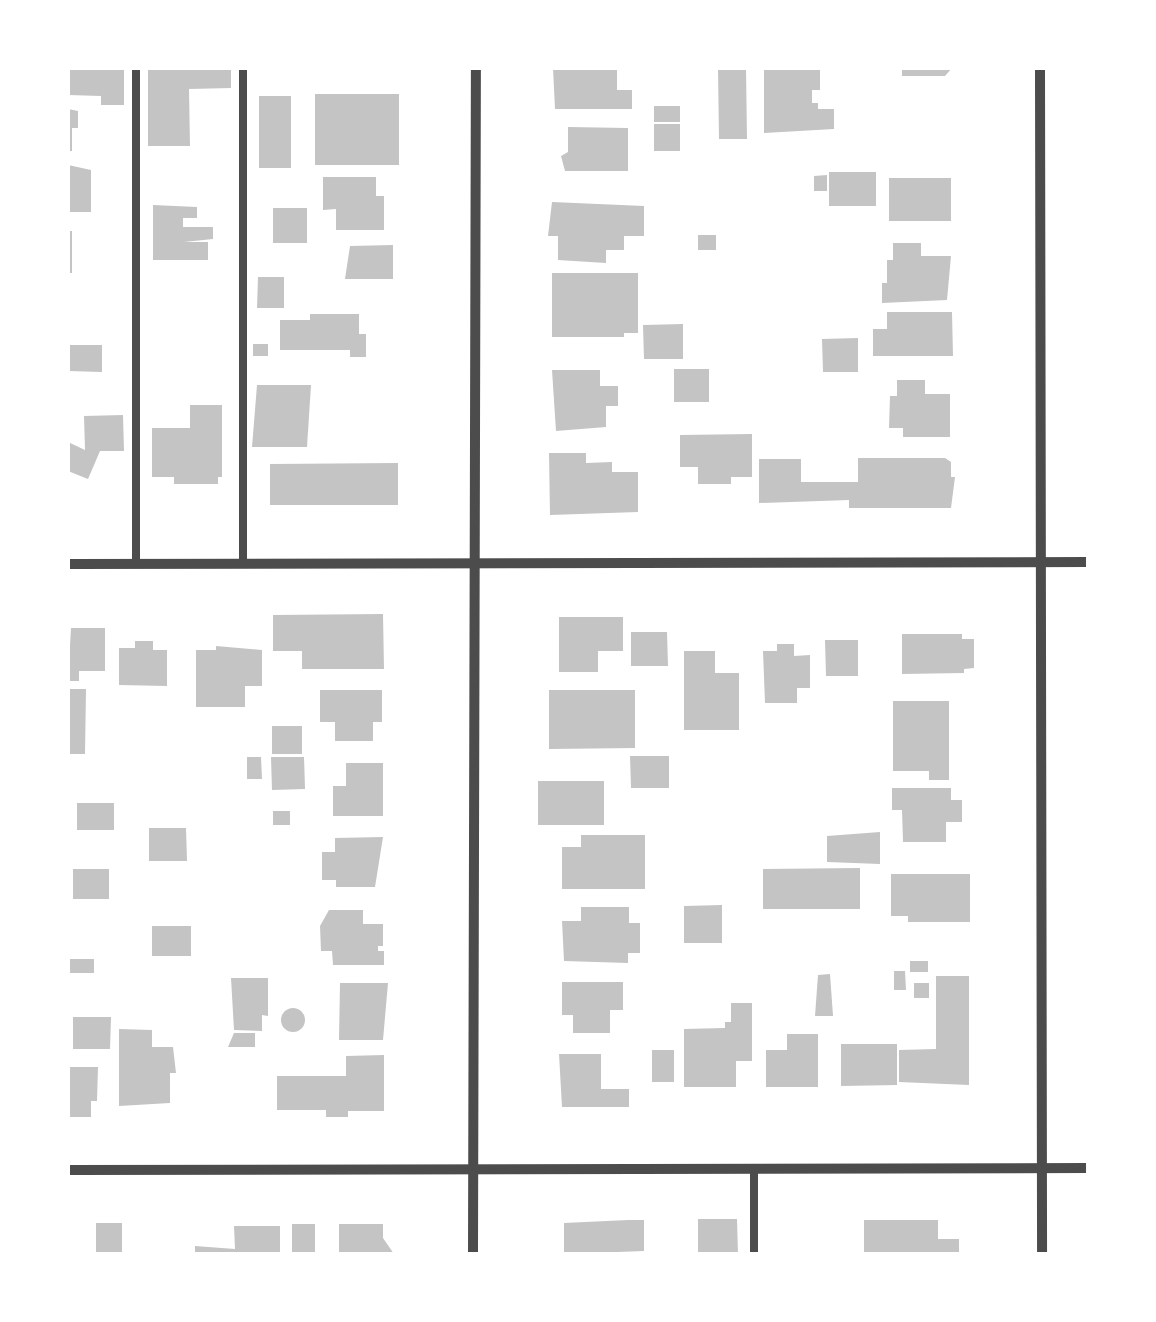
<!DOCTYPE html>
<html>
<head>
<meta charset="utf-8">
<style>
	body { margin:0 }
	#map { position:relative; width:1156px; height:1322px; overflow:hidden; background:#fff; font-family:"Libre Baskerville",serif }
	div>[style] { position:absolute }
	.building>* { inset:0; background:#c4c4c4 }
	.round { border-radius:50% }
	.service>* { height:8px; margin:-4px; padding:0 4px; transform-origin:4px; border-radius:4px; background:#4c4c4c }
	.minor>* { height:10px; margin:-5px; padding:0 5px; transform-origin:5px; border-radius:5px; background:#4c4c4c }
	span { translate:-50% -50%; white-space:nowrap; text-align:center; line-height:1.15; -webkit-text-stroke:10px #fff; paint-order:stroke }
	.frame { position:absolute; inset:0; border:70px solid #fff; pointer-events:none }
</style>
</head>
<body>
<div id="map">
	<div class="building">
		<i style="clip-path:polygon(68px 68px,124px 68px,124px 105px,101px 105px,101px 96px,68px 95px)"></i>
		<i style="clip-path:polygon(148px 68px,231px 68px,231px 88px,189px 89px,190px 146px,148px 146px)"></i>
		<i style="clip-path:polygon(553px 68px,617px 68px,617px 90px,632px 90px,632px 109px,555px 109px)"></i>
		<i style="clip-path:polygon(718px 68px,746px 68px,747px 139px,719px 139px)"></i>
		<i style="clip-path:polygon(764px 68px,820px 68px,820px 90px,812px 90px,812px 103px,818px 103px,818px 109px,834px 109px,834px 129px,764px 133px)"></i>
		<i style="clip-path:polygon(902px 68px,952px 68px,945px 76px,902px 76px)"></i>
		<i style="clip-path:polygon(315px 94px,399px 94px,399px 165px,315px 165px)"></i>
		<i style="clip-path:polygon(259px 96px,291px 96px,291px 168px,259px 168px)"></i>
		<i style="clip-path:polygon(654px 106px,680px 106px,680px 122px,654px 122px)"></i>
		<i style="clip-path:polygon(68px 109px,78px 111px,78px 128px,72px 128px,72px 151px,68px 151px)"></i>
		<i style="clip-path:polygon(654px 124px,680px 124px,680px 151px,654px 151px)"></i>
		<i style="clip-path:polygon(568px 127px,628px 128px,628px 171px,565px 171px,561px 156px,568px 152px)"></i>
		<i style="clip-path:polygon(68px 165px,91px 170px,91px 212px,68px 212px)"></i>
		<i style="clip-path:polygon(829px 172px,876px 172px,876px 206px,829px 206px)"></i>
		<i style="clip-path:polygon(827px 175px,827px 191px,814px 191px,814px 176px)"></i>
		<i style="clip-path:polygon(323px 177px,376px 177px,376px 196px,384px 196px,384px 230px,336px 230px,336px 209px,323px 210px)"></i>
		<i style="clip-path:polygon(889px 178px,951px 178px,951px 221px,889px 221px)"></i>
		<i style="clip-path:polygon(552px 202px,644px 206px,644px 236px,624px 236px,624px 250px,606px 250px,606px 263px,558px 260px,558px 236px,548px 236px)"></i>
		<i style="clip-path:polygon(153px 205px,197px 207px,197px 218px,183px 218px,183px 227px,213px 227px,213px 239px,184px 242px,208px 242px,208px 260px,153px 260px)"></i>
		<i style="clip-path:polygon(273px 208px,307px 208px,307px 243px,273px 243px)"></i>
		<i style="clip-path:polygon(68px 231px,72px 231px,72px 273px,68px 273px)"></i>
		<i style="clip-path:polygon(698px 235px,716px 235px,716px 250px,698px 250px)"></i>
		<i style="clip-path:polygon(893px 243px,921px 243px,921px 256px,951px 256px,947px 300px,882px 303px,882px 283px,887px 283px,887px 260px,893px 260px)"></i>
		<i style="clip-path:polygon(393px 245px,393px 279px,345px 279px,350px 246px)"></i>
		<i style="clip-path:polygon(552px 273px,638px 273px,638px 333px,624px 333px,624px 337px,552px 337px)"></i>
		<i style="clip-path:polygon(258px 277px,284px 277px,284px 308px,257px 308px)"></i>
		<i style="clip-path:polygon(887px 312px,952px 312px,953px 356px,873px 356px,873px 329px,887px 329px)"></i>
		<i style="clip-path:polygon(310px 314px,359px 314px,359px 334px,366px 334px,366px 357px,350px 357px,350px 350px,280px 350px,280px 320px,310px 320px)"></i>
		<i style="clip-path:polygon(683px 324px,683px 359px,644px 359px,643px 325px)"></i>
		<i style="clip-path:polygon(858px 338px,858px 372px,823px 372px,822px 339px)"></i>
		<i style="clip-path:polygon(253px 344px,268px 344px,268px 356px,253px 356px)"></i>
		<i style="clip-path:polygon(68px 345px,102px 345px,102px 372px,68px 371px)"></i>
		<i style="clip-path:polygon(674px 369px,709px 369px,709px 402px,674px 402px)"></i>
		<i style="clip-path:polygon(552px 370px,600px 370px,600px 386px,618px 386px,618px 406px,606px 406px,606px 427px,556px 431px)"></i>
		<i style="clip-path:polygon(897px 380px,925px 380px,925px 394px,950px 394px,950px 437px,903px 437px,903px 428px,889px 428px,890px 396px,897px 396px)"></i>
		<i style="clip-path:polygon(257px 385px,311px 385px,307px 447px,252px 447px)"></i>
		<i style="clip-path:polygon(190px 405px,222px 405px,222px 477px,218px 477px,218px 484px,174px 484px,174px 477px,152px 477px,152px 428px,190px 428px)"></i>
		<i style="clip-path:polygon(123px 415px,124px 451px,100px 451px,88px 479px,68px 471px,68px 442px,85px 450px,84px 416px)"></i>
		<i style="clip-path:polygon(752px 434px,752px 477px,731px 477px,731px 484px,698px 484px,698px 467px,680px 467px,680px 435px)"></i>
		<i style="clip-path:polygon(549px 453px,586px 453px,586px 463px,612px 462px,612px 472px,638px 472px,638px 512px,550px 515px)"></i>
		<i style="clip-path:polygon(858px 458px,945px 458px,951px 462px,951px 477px,955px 477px,951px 508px,849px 508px,849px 500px,759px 503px,759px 459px,801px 459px,801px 482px,858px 482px)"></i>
		<i style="clip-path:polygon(398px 463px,398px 505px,270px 505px,270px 464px)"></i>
		<i style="clip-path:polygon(383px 614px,384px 669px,302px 669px,302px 651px,273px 651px,273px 615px)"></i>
		<i style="clip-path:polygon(559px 617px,623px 617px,623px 651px,598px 651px,598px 672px,559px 672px)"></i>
		<i style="clip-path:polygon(71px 628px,105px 628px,105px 671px,79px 671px,79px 681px,68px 681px)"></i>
		<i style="clip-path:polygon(631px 632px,667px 632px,668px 666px,631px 666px)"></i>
		<i style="clip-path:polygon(902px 634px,962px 634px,962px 639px,974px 639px,974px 668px,964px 669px,964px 673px,902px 674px)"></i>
		<i style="clip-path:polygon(825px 640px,858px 640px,858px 676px,826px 676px)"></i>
		<i style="clip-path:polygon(135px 641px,153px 641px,153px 650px,167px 650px,167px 686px,119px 685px,119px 648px,135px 648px)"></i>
		<i style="clip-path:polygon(777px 644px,794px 644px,794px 656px,810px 655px,810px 688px,797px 688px,797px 703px,765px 703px,763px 651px,777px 651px)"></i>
		<i style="clip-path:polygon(216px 646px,262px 650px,262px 686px,245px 686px,245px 707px,196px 707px,196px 650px,216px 650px)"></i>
		<i style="clip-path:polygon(684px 651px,715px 651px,715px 673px,739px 673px,739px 730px,684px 730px)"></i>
		<i style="clip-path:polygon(68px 689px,86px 689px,85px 754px,68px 754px)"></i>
		<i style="clip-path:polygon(320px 690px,382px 690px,382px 722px,373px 722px,373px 741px,335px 741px,335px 722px,320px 722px)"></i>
		<i style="clip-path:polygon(549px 690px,635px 690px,635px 748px,549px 749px)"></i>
		<i style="clip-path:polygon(893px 701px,949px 701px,949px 780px,929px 780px,929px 771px,893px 771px)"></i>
		<i style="clip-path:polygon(272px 726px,302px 726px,302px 754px,272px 754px)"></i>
		<i style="clip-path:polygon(630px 756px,669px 756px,669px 788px,631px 788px)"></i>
		<i style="clip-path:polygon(247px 757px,261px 757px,262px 779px,247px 779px)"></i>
		<i style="clip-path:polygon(271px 757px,304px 757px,305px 789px,272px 790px)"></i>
		<i style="clip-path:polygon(346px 763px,383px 763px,383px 816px,333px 816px,333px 786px,346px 786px)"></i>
		<i style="clip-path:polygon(538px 781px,604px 781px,604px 825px,538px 825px)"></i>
		<i style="clip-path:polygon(892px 788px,951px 788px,951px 800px,962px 800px,962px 822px,946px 822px,946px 842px,903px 842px,902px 810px,892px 810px)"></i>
		<i style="clip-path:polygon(77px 803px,114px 803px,114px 830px,77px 830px)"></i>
		<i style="clip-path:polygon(273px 811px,290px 811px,290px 825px,273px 825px)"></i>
		<i style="clip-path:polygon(149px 828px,186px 828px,187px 861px,149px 861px)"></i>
		<i style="clip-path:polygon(880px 832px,880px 864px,827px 862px,827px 836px)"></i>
		<i style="clip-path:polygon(581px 835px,645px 835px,645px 889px,562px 889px,562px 847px,581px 847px)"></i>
		<i style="clip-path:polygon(383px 837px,375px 887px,336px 887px,336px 880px,322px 880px,322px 852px,335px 852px,335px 838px)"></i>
		<i style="clip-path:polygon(860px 868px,860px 909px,763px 909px,763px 869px)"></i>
		<i style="clip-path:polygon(73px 869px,109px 869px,109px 899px,73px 899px)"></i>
		<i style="clip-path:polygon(891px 874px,970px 874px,970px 922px,908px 922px,908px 916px,891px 916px)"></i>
		<i style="clip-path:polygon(722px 905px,722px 943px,684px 943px,684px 906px)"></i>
		<i style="clip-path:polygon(581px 907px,629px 907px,629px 923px,640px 923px,640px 953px,628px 953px,628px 963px,564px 961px,562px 921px,581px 921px)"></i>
		<i style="clip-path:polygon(329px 910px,363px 910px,363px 924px,383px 924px,383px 946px,378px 946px,378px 951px,384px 951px,384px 965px,333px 965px,332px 951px,321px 951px,320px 926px)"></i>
		<i style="clip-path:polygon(152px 926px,191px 926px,191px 956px,152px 956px)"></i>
		<i style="clip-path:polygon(68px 959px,94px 959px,94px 973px,68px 973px)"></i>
		<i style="clip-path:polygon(910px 961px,928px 961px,928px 972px,910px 972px)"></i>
		<i style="clip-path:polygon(894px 971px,905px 971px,906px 990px,894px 990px)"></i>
		<i style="clip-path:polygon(830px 974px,833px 1016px,815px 1016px,818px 975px)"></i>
		<i style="clip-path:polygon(936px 976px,969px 976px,969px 1085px,899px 1082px,899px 1050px,936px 1049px)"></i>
		<i style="clip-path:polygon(231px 978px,268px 978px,268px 1016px,262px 1015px,262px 1031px,234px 1030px)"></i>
		<i style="clip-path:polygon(562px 982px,623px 982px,623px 1010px,610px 1010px,610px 1033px,573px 1033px,573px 1015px,562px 1015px)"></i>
		<i style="clip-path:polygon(340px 983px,388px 983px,383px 1040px,339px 1040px)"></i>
		<i style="clip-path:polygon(914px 983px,929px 983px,929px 998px,914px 998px)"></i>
		<i style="clip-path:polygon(731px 1003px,752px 1003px,752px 1061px,736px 1061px,736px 1087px,684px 1087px,684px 1029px,725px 1028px,725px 1022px,731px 1022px)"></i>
		<i class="round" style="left:281px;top:1008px;width:24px;height:24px"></i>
		<i style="clip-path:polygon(73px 1017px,111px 1017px,110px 1049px,73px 1049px)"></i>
		<i style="clip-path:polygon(119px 1029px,152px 1030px,152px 1047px,173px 1047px,176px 1073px,170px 1073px,170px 1103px,119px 1106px)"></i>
		<i style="clip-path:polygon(234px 1033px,255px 1033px,255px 1047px,228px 1047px)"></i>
		<i style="clip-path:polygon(787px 1034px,818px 1034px,818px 1087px,766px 1087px,766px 1050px,787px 1050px)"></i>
		<i style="clip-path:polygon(841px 1044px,897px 1044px,897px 1085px,841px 1086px)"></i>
		<i style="clip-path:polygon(652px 1050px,674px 1050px,674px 1082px,652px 1082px)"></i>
		<i style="clip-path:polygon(559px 1054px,601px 1054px,601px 1089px,629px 1089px,629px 1107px,562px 1107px)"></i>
		<i style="clip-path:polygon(384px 1055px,384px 1111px,348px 1111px,348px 1117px,326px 1117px,326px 1110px,277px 1110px,277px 1076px,346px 1076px,346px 1056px)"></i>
		<i style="clip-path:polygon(68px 1067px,98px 1067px,97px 1101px,91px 1101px,91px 1117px,69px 1117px)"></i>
		<i style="clip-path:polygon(698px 1219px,737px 1219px,738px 1254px,698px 1254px)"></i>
		<i style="clip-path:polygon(628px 1220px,644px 1220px,644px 1251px,564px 1254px,564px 1223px)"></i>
		<i style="clip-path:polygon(864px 1220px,938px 1220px,938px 1239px,959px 1239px,959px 1254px,864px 1254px)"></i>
		<i style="clip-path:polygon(96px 1223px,122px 1223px,122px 1254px,96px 1254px)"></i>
		<i style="clip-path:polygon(292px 1224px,315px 1224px,315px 1254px,292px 1254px)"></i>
		<i style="clip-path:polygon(339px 1224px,383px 1224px,383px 1238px,394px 1254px,339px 1254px)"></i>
		<i style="clip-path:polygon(234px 1226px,280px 1226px,280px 1254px,195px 1254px,195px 1246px,235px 1249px)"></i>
	</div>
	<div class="service">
		<i style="left:136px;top:564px;width:496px;rotate:-90deg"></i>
		<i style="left:243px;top:564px;width:496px;rotate:-90deg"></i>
		<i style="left:754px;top:1254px;width:86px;rotate:-90deg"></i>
	</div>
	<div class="minor">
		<i style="left:1040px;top:68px;width:1186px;rotate:89.9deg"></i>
		<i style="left:68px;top:564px;width:1020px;rotate:-0.11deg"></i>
		<i style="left:68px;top:1170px;width:1020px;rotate:-0.11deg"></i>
		<i style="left:473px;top:1254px;width:1186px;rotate:-89.86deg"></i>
	</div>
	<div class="frame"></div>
</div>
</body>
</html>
